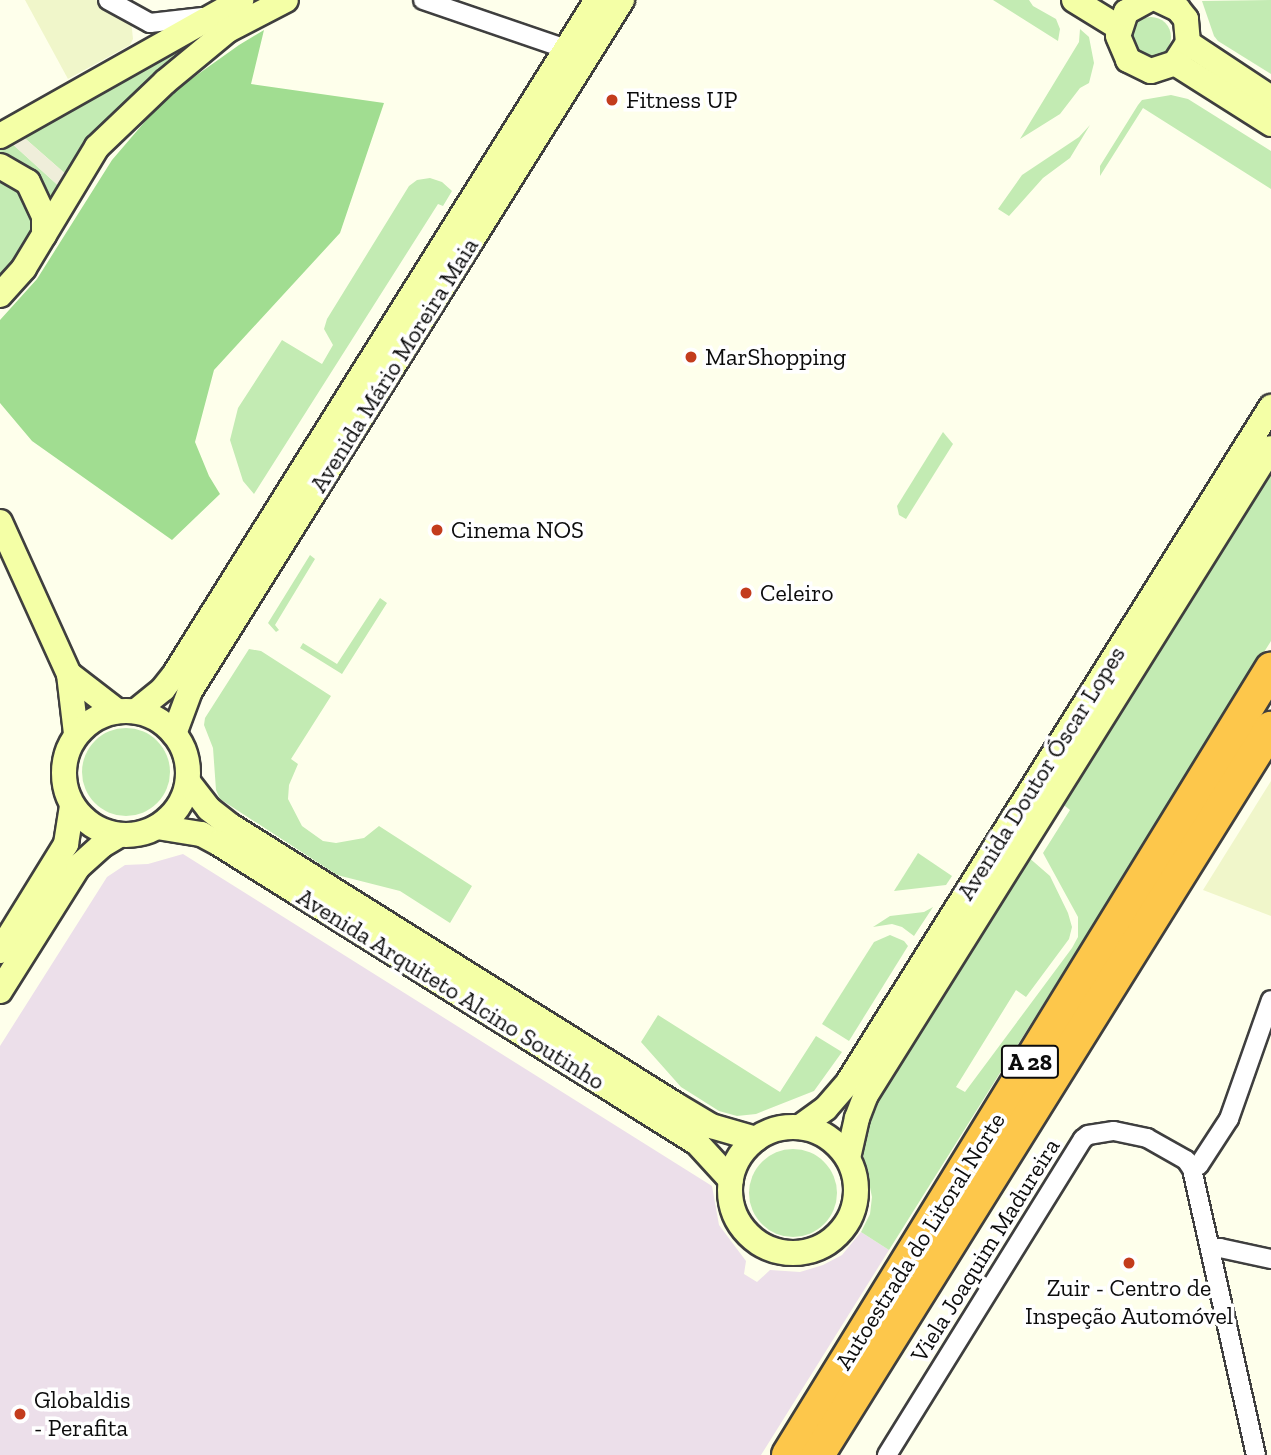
<!DOCTYPE html>
<html>
<head>
<meta charset="utf-8">
<style>
	body { margin:0 }
	#map { position:relative; width:1271px; height:1455px; overflow:hidden; background:#feffeb; font-family:"Zilla Slab",serif }
	div>[style] { position:absolute }
	.industrial>* { inset:0; background:#ecdfea }
	.farmland>* { inset:0; background:#f0f6ca }
	.green>* { inset:0; background:#c3ebb3 }
	.round { border-radius:50% }
	.forest>* { inset:0; background:#a1dd91 }
	.plaza>* { inset:0; background:#efeeda }
	.roads { filter:drop-shadow(2px 0 #3f3f3f) drop-shadow(-2px 0 #3f3f3f) drop-shadow(0 2px #3f3f3f) drop-shadow(0 -2px #3f3f3f) }
	.street>* { height:18px; margin:-9px; padding:0 9px; transform-origin:9px; border-radius:9px; background:#fff }
	.secondary>* { height:24px; margin:-12px; padding:0 12px; transform-origin:12px; border-radius:12px; background:#f4ffa6 }
	.secondary>.ring { margin:-12px; padding:0; box-sizing:content-box; background:none; border:24px solid #f4ffa6; border-radius:50% }
	.highway>* { height:32px; margin:-16px; padding:0 16px; transform-origin:16px; border-radius:16px; background:#fdc74b }
	.dots>* { width:19px; height:19px; translate:-50% -50%; box-sizing:border-box; border:4px solid #fff; border-radius:50% }
	span { translate:-50% -50%; white-space:nowrap; text-align:center; line-height:1.15; -webkit-text-stroke:7px #fff; paint-order:stroke }
	.shield-label span { padding:2px 5px; background:#fff; border:2px solid; border-radius:5px; -webkit-text-stroke-width:0 }
	.shield-label { font-size:23px; color:#0c0c0c; font-weight:700 }
	.poi-label { font-size:24px; color:#0c0c0c }
	.left { translate:0 -50%; text-align:left }
	.street-label { font-size:24px; color:#0c0c0c }
</style>
</head>
<body>
<div id="map">
	<div class="industrial">
		<i style="clip-path:polygon(183px 854px,712px 1186px,719px 1225px,746px 1261px,744px 1274px,757px 1282px,770px 1270px,800px 1272px,823px 1265px,842px 1255px,861px 1232px,889px 1250px,761px 1455px,0 1455px,0 1046px,107px 877px,125px 865px,148px 864px)"></i>
	</div>
	<div class="farmland">
		<i style="clip-path:polygon(25px 0,96px 0,131px 20px,133px 39px,130px 45px,68px 79px)"></i>
		<i style="clip-path:polygon(1271px 781px,1271px 916px,1203px 890px)"></i>
	</div>
	<div class="green">
		<i style="clip-path:polygon(993px 0,1029px 0,1033px 6px,1056px 19px,1060px 29px,1058px 41px)"></i>
		<i style="clip-path:polygon(1271px 0,1271px 74px,1218px 41px,1214px 36px,1202px 1px)"></i>
		<i style="clip-path:polygon(254px 1px,256px 4px,192px 45px,152px 76px,113px 117px,69px 177px,20px 134px)"></i>
		<i class="round" style="left:1131px;top:17px;width:40px;height:40px"></i>
		<i style="clip-path:polygon(1080px 29px,1089px 37px,1094px 63px,1089px 83px,1080px 88px,1060px 114px,1020px 139px,1079px 42px)"></i>
		<i style="clip-path:polygon(1171px 95px,1188px 99px,1271px 151px,1271px 189px,1143px 108px,1100px 176px,1100px 166px,1138px 105px,1142px 100px)"></i>
		<i style="clip-path:polygon(1090px 125px,1070px 158px,1043px 178px,1009px 216px,998px 209px,1022px 175px,1079px 137px)"></i>
		<i style="clip-path:polygon(8px 140px,62px 189px,52px 208px,43px 184px,32px 172px,17px 161px,0 155px,0 145px)"></i>
		<i style="clip-path:polygon(0 174px,20px 185px,35px 219px,31px 240px,0 280px)"></i>
		<i style="clip-path:polygon(430px 178px,442px 182px,452px 191px,443px 206px,438px 204px,254px 494px,243px 481px,230px 440px,238px 408px,282px 340px,322px 364px,333px 345px,324px 329px,327px 319px,409px 186px,417px 180px)"></i>
		<i style="clip-path:polygon(943px 432px,953px 444px,906px 519px,899px 515px,897px 506px)"></i>
		<i style="clip-path:polygon(1271px 465px,1271px 641px,889px 1250px,861px 1232px,870px 1214px,872px 1197px,861px 1144px,864px 1119px,1027px 856px,1050px 876px,1068px 913px,1072px 927px,1069px 939px,1026px 997px,1016px 990px,956px 1087px,965px 1092px,1072px 948px,1078px 937px,1078px 917px,1043px 853px,1070px 810px,1060px 802px)"></i>
		<i style="clip-path:polygon(310px 555px,315px 559px,275px 625px,279px 630px,276px 632px,268px 623px)"></i>
		<i style="clip-path:polygon(380px 598px,387px 603px,342px 674px,300px 648px,303px 643px,337px 664px)"></i>
		<i style="clip-path:polygon(249px 649px,261px 651px,331px 696px,291px 759px,298px 764px,289px 785px,288px 799px,302px 826px,323px 841px,336px 843px,364px 838px,379px 826px,472px 886px,450px 923px,400px 891px,337px 875px,220px 799px,216px 790px,213px 748px,204px 725px,205px 718px)"></i>
		<i class="round" style="left:82px;top:728px;width:88px;height:88px"></i>
		<i style="clip-path:polygon(918px 853px,952px 876px,946px 885px,894px 891px)"></i>
		<i style="clip-path:polygon(933px 907px,914px 936px,902px 927px,892px 924px,873px 927px,890px 916px,924px 912px)"></i>
		<i style="clip-path:polygon(890px 935px,904px 941px,908px 946px,849px 1041px,822px 1024px,874px 942px)"></i>
		<i style="clip-path:polygon(658px 1015px,780px 1092px,816px 1036px,842px 1052px,814px 1091px,756px 1114px,737px 1116px,719px 1111px,681px 1087px,641px 1042px)"></i>
		<i class="round" style="left:749px;top:1149px;width:88px;height:88px"></i>
	</div>
	<div class="forest">
		<i style="clip-path:polygon(264px 30px,251px 84px,384px 103px,340px 233px,214px 370px,195px 442px,209px 476px,220px 494px,172px 540px,32px 441px,0 403px,0 320px,37px 279px,112px 160px,166px 97px,239px 45px)"></i>
	</div>
	<div class="plaza">
		<i style="clip-path:polygon(20px 134px,69px 177px,62px 189px,8px 140px)"></i>
	</div>
	<div class="roads">
		<div class="street">
			<i style="left:108px;top:0;width:48px;rotate:28.7deg"></i>
			<i style="left:150px;top:23px;width:53px;rotate:-6.5deg"></i>
			<i style="left:423px;top:0;width:151px;rotate:18.9deg"></i>
			<i style="left:1192px;top:1169px;width:8px;rotate:-30deg"></i>
			<i style="left:1199px;top:1165px;width:55px;rotate:-56.9deg"></i>
			<i style="left:1229px;top:1119px;width:126px;rotate:-70.6deg"></i>
			<i style="left:1211px;top:1249px;width:9px;rotate:-6deg"></i>
			<i style="left:1220px;top:1248px;width:52px;rotate:12.2deg"></i>
			<i style="left:887px;top:1455px;width:372px;rotate:-58.2deg"></i>
			<i style="left:1083px;top:1139px;width:6px;rotate:-39deg"></i>
			<i style="left:1088px;top:1135px;width:26px;rotate:-9deg"></i>
			<i style="left:1114px;top:1131px;width:34px;rotate:12deg"></i>
			<i style="left:1147px;top:1138px;width:45px;rotate:29.4deg"></i>
			<i style="left:1186px;top:1160px;width:11px;rotate:56deg"></i>
			<i style="left:1192px;top:1169px;width:293px;rotate:77.4deg"></i>
		</div>
		<div class="secondary">
			<i style="left:1074px;top:0;width:52px;rotate:31.5deg"></i>
			<i style="left:1148px;top:0;width:25px;rotate:151deg"></i>
			<i style="left:1126px;top:12px;width:25px;rotate:108deg"></i>
			<i style="left:1118px;top:36px;width:26px;rotate:67deg"></i>
			<i style="left:1128px;top:60px;width:25px;rotate:26deg"></i>
			<i style="left:1151px;top:71px;width:25px;rotate:-18deg"></i>
			<i style="left:1175px;top:63px;width:24px;rotate:-57deg"></i>
			<i style="left:1188px;top:43px;width:24px;rotate:-95deg"></i>
			<i style="left:1186px;top:19px;width:13px;rotate:-129deg"></i>
			<i style="left:1178px;top:9px;width:21px;rotate:-155deg"></i>
			<i style="left:1188px;top:43px;width:100px;rotate:33.5deg"></i>
			<i style="left:1175px;top:63px;width:114px;rotate:32.4deg"></i>
			<i style="left:0;top:136px;width:277px;rotate:-29.4deg"></i>
			<i style="left:0;top:166px;width:32px;rotate:30deg"></i>
			<i style="left:28px;top:182px;width:38px;rotate:65deg"></i>
			<i style="left:44px;top:217px;width:18px;rotate:90deg"></i>
			<i style="left:0;top:295px;width:36px;rotate:-48deg"></i>
			<i style="left:24px;top:268px;width:141px;rotate:-58.9deg"></i>
			<i style="left:97px;top:147px;width:94px;rotate:-43.7deg"></i>
			<i style="left:165px;top:82px;width:82px;rotate:-39.5deg"></i>
			<i style="left:228px;top:30px;width:65px;rotate:-27.3deg"></i>
			<i style="left:0;top:522px;width:167px;rotate:65.6deg"></i>
			<i style="left:69px;top:674px;width:60px;rotate:83.3deg"></i>
			<i style="left:69px;top:674px;width:61px;rotate:37.6deg"></i>
			<i class="ring" style="left:64px;top:711px;width:100px;height:100px"></i>
			<i style="left:136px;top:711px;width:35px;rotate:-39deg"></i>
			<i style="left:163px;top:689px;width:18px;rotate:-52deg"></i>
			<i style="left:174px;top:675px;width:797px;rotate:-57.93deg"></i>
			<i style="left:174px;top:734px;width:46px;rotate:-69.6deg"></i>
			<i style="left:190px;top:691px;width:815px;rotate:-57.99deg"></i>
			<i style="left:188px;top:782px;width:34px;rotate:52deg"></i>
			<i style="left:209px;top:809px;width:28px;rotate:38deg"></i>
			<i style="left:231px;top:826px;width:525px;rotate:32.09deg"></i>
			<i style="left:676px;top:1105px;width:41px;rotate:31deg"></i>
			<i style="left:711px;top:1126px;width:47px;rotate:16.1deg"></i>
			<i style="left:157px;top:827px;width:45px;rotate:9deg"></i>
			<i style="left:201px;top:834px;width:19px;rotate:28deg"></i>
			<i style="left:218px;top:843px;width:565px;rotate:32.06deg"></i>
			<i style="left:697px;top:1143px;width:50px;rotate:47.4deg"></i>
			<i style="left:0;top:951px;width:126px;rotate:-58.3deg"></i>
			<i style="left:66px;top:844px;width:39px;rotate:-81deg"></i>
			<i style="left:0;top:991px;width:146px;rotate:-57.8deg"></i>
			<i style="left:78px;top:867px;width:31px;rotate:-42deg"></i>
			<i style="left:101px;top:846px;width:21px;rotate:-31deg"></i>
			<i class="ring" style="left:730px;top:1127px;width:102px;height:102px"></i>
			<i style="left:800px;top:1127px;width:32px;rotate:-36deg"></i>
			<i style="left:826px;top:1108px;width:32px;rotate:-49deg"></i>
			<i style="left:847px;top:1084px;width:799px;rotate:-57.94deg"></i>
			<i style="left:848px;top:1158px;width:41px;rotate:-77.3deg"></i>
			<i style="left:857px;top:1118px;width:25px;rotate:-69deg"></i>
			<i style="left:866px;top:1095px;width:763px;rotate:-57.95deg"></i>
		</div>
		<div class="highway">
			<i style="left:788px;top:1455px;width:923px;rotate:-58.43deg"></i>
			<i style="left:818px;top:1455px;width:857px;rotate:-58.07deg"></i>
		</div>
	</div>
	<div class="dots">
		<i style="left:612px;top:100px;background:#c33c1d"></i>
		<i style="left:691px;top:357px;background:#c33c1d"></i>
		<i style="left:437px;top:530px;background:#c33c1d"></i>
		<i style="left:746px;top:593px;background:#c33c1d"></i>
		<i style="left:1129px;top:1263px;background:#c33c1d"></i>
		<i style="left:20px;top:1414px;background:#c33c1d"></i>
	</div>
	<div class="shield-label">
		<span style="left:1030px;top:1062px">A 28</span>
	</div>
	<div class="poi-label">
		<span class="left" style="left:626px;top:100px">Fitness UP</span>
		<span class="left" style="left:705px;top:357px">MarShopping</span>
		<span class="left" style="left:451px;top:530px">Cinema NOS</span>
		<span class="left" style="left:760px;top:593px">Celeiro</span>
		<span style="left:1129px;top:1302px">Zuir - Centro de<br>Inspeção Automóvel</span>
		<span class="left" style="left:34px;top:1414px">Globaldis<br>- Perafita</span>
	</div>
	<div class="street-label">
		<span style="left:394px;top:365px;rotate:-58deg">Avenida Mário Moreira Maia</span>
		<span style="left:1041px;top:773px;rotate:-58deg">Avenida Doutor Óscar Lopes</span>
		<span style="left:451px;top:989px;rotate:32deg">Avenida Arquiteto Alcino Soutinho</span>
		<span style="left:920px;top:1241px;rotate:-58deg">Autoestrada do Litoral Norte</span>
		<span style="left:985px;top:1250px;rotate:-58deg">Viela Joaquim Madureira</span>
	</div>
</div>
</body>
</html>
